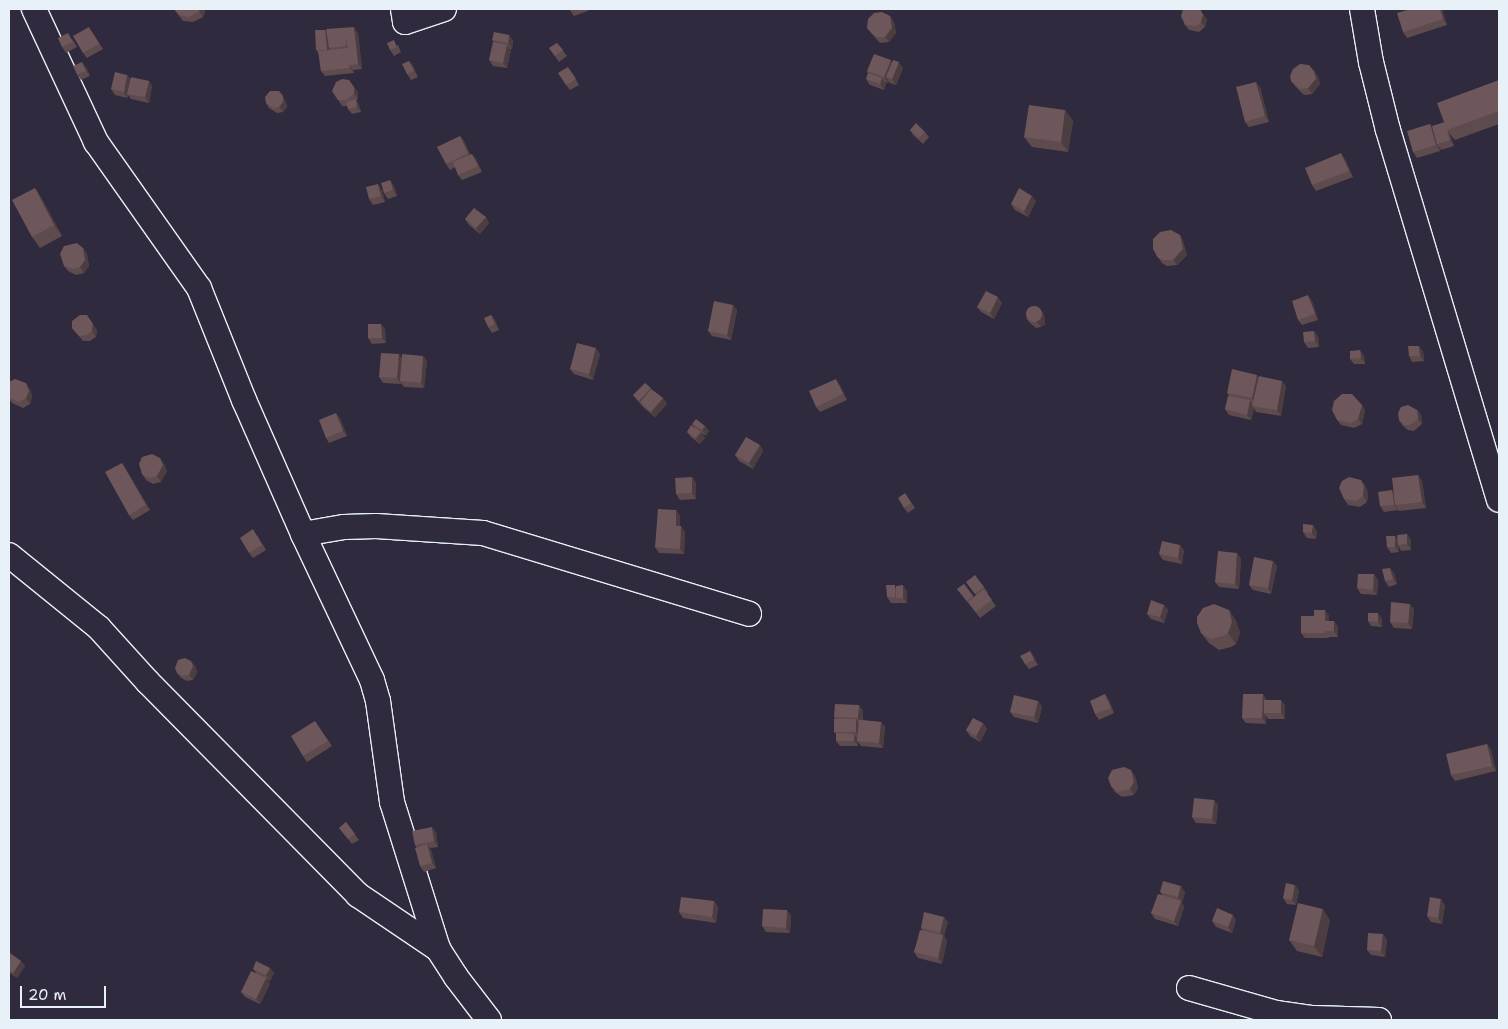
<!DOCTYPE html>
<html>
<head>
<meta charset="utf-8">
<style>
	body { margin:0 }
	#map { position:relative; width:1508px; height:1029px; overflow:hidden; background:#2f2a3d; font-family:"Shantell Sans",sans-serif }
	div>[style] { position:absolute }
	.roads { filter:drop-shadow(1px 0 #e8f1f8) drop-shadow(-1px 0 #e8f1f8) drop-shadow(0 1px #e8f1f8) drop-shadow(0 -1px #e8f1f8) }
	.minor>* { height:24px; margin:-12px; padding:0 12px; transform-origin:12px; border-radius:12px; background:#2f2a3d }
	.wall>* { inset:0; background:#5e4b4e }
	.shaded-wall>* { inset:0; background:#4c3d40 }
	.building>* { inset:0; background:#6d575b }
	.round { border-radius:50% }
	span { translate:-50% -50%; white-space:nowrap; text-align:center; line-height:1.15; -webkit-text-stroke:4px #2f2a3d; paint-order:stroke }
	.frame { position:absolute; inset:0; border:10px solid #e8f1f8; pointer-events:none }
	.scale { position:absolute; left:20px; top:986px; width:86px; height:22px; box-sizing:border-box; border:2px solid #e8f1f8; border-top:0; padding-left:6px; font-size:15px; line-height:18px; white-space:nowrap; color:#e8f1f8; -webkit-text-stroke:4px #2f2a3d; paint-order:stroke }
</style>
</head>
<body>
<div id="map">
	<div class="roads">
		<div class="minor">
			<i style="left:34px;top:9px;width:147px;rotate:65deg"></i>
			<i style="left:96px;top:142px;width:179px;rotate:54.8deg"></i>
			<i style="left:199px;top:288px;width:121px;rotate:68.1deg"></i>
			<i style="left:244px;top:400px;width:146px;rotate:66.2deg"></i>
			<i style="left:303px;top:534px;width:161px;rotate:64.7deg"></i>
			<i style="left:372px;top:680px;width:22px;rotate:74deg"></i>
			<i style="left:378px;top:701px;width:102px;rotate:82.1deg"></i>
			<i style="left:392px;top:802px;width:154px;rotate:72.6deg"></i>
			<i style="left:438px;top:949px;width:33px;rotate:57deg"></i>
			<i style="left:456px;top:977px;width:54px;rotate:52.5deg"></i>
			<i style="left:403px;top:9px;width:13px;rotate:81deg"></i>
			<i style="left:405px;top:22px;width:41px;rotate:-18.4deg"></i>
			<i style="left:1362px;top:9px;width:54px;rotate:80.4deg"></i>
			<i style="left:1371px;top:62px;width:70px;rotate:76deg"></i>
			<i style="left:1388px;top:130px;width:386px;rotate:73.3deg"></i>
			<i style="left:303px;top:534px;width:42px;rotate:-9.7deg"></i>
			<i style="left:344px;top:527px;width:32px;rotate:-2deg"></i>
			<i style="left:376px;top:526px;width:107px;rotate:3.7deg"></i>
			<i style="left:483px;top:533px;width:278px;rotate:16.9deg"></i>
			<i style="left:9px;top:555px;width:116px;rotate:39deg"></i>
			<i style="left:99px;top:628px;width:73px;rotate:47.8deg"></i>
			<i style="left:148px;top:682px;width:299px;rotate:45.4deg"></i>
			<i style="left:358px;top:895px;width:97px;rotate:34deg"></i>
			<i style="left:1189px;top:988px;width:91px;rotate:16deg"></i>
			<i style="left:1276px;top:1013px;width:37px;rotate:8deg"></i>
			<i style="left:1313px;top:1018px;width:66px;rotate:1.7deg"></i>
		</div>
	</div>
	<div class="wall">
		<i style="clip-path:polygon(174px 9px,205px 9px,205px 12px,203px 17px,193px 22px,183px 21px)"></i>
		<i style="clip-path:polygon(569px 9px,590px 9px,590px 10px,574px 16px)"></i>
		<i style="clip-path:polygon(1411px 9px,1442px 9px,1447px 25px,1407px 38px,1403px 32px)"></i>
		<i style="clip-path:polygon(1203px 14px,1207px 20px,1205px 27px,1199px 32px,1189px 30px,1185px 25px)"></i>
		<i style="clip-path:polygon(890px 16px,894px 22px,896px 33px,889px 42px,880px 43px,871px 33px,867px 28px)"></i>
		<i style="clip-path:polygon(325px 30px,327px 32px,358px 33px,362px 69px,353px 70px,354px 73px,325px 76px,321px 71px,319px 54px,316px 50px)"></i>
		<i style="clip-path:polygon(93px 33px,103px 49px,87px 58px,83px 53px)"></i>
		<i style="clip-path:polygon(509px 35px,513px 41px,512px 49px,510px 49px,511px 50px,507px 68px,493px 66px,489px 60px,494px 42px,492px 40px)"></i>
		<i style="clip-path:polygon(72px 39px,77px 47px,66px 53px,62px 47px)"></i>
		<i style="clip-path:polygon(557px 43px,567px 56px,559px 62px,549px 48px)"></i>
		<i style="clip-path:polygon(398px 45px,401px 52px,394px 56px,390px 50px)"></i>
		<i style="clip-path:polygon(409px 61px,413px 66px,418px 77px,411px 80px,407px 74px)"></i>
		<i style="clip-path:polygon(892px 62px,903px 68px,896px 85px,890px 83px,889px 81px,888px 83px,885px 82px,886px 84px,884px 90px,870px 85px,866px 79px,868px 74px,867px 71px)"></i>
		<i style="clip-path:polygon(86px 67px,90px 76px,81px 80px,77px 74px)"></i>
		<i style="clip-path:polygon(1314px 71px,1318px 77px,1320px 84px,1312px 94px,1304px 95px,1295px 86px,1291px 81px)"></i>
		<i style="clip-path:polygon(572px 73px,579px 85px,570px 90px,566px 85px)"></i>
		<i style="clip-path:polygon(127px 75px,130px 79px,149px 81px,152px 86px,149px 103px,131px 99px,128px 95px,127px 98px,115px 95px,111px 89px)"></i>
		<i style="clip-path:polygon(1499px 80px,1499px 124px,1455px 140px,1450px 134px,1454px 146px,1441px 150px,1439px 146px,1440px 151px,1417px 158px,1413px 152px,1430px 124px,1433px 128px,1445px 122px)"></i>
		<i style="clip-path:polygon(1260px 87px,1269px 122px,1249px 127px,1245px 122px)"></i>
		<i style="clip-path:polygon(332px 91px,358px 92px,358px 99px,356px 100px,359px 105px,361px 112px,352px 114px,348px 109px,347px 106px,342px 106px)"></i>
		<i style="clip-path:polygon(286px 102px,287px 107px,283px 112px,277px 113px,269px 108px,266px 103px)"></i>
		<i style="clip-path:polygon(1065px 110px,1073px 121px,1068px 152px,1032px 147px,1024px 137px)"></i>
		<i style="clip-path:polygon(910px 130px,925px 132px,929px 137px,923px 144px,913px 135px)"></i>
		<i style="clip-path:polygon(460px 136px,464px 141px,470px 154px,476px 159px,482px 172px,462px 180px,458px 175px,455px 167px,450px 170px,446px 164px)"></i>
		<i style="clip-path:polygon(1345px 159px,1353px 177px,1316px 191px,1312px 185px)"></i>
		<i style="clip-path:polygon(390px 180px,394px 186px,397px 196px,388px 199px,384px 193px)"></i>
		<i style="clip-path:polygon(35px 188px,42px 199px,62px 236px,40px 248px,32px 237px)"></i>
		<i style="clip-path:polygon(382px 190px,385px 202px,373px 205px,369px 199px)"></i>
		<i style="clip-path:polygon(1036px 201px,1028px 217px,1015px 210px,1011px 204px)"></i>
		<i style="clip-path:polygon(486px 217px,489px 223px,480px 234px,469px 225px,465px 219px)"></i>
		<i style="clip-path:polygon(1180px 235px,1183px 241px,1187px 255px,1177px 265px,1167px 266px,1162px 263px,1153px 249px)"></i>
		<i style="clip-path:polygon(83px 248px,87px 254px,89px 266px,84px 273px,76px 275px,68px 271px,64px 266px)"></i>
		<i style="clip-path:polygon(1312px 301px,1318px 320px,1302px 325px,1298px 320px)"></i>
		<i style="clip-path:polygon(1002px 303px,994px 319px,981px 312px,977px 307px)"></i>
		<i style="clip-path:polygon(733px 305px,737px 310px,731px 340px,712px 336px,708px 331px)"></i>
		<i style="clip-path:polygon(1041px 310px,1044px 315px,1045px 324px,1041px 327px,1036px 328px,1030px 323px,1026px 318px)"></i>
		<i style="clip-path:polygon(491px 315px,495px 320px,499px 330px,492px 333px,488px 327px)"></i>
		<i style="clip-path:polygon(381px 324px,385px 329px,386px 343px,372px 344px,368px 338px)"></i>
		<i style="clip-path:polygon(72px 328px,97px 330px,96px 337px,90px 341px,83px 341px)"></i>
		<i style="clip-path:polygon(1318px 336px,1319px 347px,1308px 348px,1304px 342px)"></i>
		<i style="clip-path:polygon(1360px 350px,1364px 356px,1365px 364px,1354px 364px,1350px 359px)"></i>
		<i style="clip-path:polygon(1423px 351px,1424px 361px,1412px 362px,1409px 356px)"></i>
		<i style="clip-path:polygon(600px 354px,593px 380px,574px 374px,570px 369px)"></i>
		<i style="clip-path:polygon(423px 356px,427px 361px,424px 388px,404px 387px,401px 383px,401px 384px,383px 383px,379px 377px,402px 358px)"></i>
		<i style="clip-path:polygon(1258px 377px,1286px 386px,1281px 416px,1256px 412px,1254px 408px,1251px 420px,1229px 415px,1225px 409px,1229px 396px,1227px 393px)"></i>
		<i style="clip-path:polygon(9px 382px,30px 389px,32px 396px,30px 404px,23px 408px,12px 403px,9px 399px)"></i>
		<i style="clip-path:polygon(840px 385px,847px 400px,820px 412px,816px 407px)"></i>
		<i style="clip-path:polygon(652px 390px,663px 398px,667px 404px,655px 417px,644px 408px,637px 400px,633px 395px)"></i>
		<i style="clip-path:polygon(1362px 405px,1365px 411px,1362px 424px,1354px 428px,1341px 425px,1337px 420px)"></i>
		<i style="clip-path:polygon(1417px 410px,1421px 415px,1422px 424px,1414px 431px,1408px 430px,1403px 426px,1399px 420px)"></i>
		<i style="clip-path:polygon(340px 418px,347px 436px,329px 443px,326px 438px)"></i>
		<i style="clip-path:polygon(692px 424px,705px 426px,709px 431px,706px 436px,701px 433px,705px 438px,700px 444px,691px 437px,687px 432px,695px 428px)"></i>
		<i style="clip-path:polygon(760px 445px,763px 451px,753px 469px,739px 461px,735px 455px)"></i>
		<i style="clip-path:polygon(160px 458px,164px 464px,167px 471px,161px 482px,153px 484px,146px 480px,142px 474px)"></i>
		<i style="clip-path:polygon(122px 463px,150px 510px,133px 520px,129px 515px)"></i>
		<i style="clip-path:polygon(1418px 475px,1422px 481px,1426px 508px,1399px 511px,1397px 508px,1398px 510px,1384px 512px,1380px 506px,1392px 490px,1394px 493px)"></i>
		<i style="clip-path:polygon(692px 477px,696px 483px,696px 499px,680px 500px,676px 494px)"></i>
		<i style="clip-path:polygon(1361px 480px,1365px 485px,1368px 493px,1367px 502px,1360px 507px,1348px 505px,1344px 499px)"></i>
		<i style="clip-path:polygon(905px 493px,915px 508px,908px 513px,904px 508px)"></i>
		<i style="clip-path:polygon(676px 510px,680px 516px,680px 526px,685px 532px,684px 554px,659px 553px,655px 547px)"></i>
		<i style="clip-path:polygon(1317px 531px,1316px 539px,1307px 538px,1303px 532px)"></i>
		<i style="clip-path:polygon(1407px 534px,1411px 540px,1411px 550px,1401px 551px,1399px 547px,1399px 552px,1391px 553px,1387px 547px,1395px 536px,1397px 539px)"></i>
		<i style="clip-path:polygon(257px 535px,266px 550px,253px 558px,249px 553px)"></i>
		<i style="clip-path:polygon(1184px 550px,1182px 564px,1163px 560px,1159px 554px)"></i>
		<i style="clip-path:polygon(1241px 558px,1239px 589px,1219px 587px,1215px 582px)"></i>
		<i style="clip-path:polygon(1277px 566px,1271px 594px,1253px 590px,1249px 585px)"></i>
		<i style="clip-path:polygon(1394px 573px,1397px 584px,1389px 587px,1385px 581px)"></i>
		<i style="clip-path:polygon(1378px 580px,1377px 595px,1361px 594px,1357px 588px)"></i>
		<i style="clip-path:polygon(966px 582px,984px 587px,988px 593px,987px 594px,996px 606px,980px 618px,957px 589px,964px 584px,974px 597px,976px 595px)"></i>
		<i style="clip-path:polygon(896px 587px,907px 591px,907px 603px,900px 603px,899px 602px,899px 603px,891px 603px,887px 597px)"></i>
		<i style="clip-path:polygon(1164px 605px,1168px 610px,1164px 623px,1151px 619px,1147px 614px)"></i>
		<i style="clip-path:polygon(1414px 609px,1412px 629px,1394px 628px,1390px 622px)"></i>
		<i style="clip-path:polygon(1229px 610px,1236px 621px,1240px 633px,1236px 644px,1231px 647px,1219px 650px,1209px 643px,1201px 633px)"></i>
		<i style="clip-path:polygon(1325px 610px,1329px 616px,1329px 621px,1334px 621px,1338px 627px,1338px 637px,1329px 637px,1328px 638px,1305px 638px,1301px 633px,1314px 616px)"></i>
		<i style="clip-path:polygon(1382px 619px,1382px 627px,1371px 626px,1368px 621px)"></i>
		<i style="clip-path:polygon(1030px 651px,1034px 657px,1038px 665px,1029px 669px,1025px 664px)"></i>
		<i style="clip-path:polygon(191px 661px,195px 666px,197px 672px,193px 680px,187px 681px,181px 678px,177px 673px)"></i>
		<i style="clip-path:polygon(1109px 700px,1114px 713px,1099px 720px,1095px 714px)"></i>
		<i style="clip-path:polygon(1267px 700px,1281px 700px,1285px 706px,1285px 719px,1268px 719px,1266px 716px,1266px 724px,1246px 723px,1242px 718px)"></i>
		<i style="clip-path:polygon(1038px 701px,1042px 707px,1038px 723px,1014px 717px,1010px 712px)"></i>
		<i style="clip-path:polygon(859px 705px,863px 711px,863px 720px,881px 722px,885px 727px,883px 748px,861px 746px,858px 742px,858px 746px,840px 746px,836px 741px,836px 734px,834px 732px,835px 719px,834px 717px)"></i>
		<i style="clip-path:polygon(315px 721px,332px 746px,307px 762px,303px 756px)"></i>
		<i style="clip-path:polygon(983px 723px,987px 729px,980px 742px,970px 736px,966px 730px)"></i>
		<i style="clip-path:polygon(1487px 744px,1491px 750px,1496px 771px,1455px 781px,1451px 775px)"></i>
		<i style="clip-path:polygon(1131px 770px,1135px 776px,1138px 788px,1134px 795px,1122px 797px,1115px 792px,1111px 786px)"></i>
		<i style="clip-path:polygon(1214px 800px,1218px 805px,1216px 824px,1196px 823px,1192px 817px)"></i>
		<i style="clip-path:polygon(346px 822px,359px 840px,352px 844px,339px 828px)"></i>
		<i style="clip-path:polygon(436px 832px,438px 847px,430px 848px,431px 850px,436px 868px,424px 872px,420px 866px,417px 848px,415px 845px)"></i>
		<i style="clip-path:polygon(1299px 890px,1296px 905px,1287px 904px,1283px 898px)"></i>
		<i style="clip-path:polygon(1160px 892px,1185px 892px,1182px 903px,1184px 907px,1178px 926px,1155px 919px,1151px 913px,1162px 895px)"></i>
		<i style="clip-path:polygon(714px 901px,718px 907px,716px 923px,683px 918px,679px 912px)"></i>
		<i style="clip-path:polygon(1445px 905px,1442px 924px,1431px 922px,1427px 916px)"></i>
		<i style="clip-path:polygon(787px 910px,791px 916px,790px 933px,766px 932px,762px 926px)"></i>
		<i style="clip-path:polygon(1236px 920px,1232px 933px,1216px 927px,1212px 921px)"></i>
		<i style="clip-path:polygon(1330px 920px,1322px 957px,1297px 951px,1289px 940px)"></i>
		<i style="clip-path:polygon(948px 922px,944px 936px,947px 941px,942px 964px,918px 958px,914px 952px,922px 930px,921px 928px)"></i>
		<i style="clip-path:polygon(1387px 940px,1385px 957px,1371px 955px,1367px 950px)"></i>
		<i style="clip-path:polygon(9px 956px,21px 961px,25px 966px,17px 978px,9px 972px)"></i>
		<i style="clip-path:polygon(270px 968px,274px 973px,270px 981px,267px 979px,270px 984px,260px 1004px,245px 997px,241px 992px,256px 973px,253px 969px)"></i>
	</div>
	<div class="shaded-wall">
		<i style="clip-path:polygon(200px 9px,205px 9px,205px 12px,203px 17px,199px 11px)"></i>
		<i style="clip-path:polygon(1200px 9px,1207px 20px,1205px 27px,1201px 22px)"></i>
		<i style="clip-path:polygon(1440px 9px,1442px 9px,1447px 25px,1443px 19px)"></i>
		<i style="clip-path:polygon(890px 16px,894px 22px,896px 33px,889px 42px,885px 37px)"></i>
		<i style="clip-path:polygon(354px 27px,358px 33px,362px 69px,358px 64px)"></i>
		<i style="clip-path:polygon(325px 30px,329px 35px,329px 48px,330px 51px,331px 55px,327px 50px)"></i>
		<i style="clip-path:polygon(509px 35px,513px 41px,512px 49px,508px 43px)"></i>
		<i style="clip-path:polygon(507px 45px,511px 50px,507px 68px,503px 63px)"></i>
		<i style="clip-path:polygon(891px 60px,894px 66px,886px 77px,889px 81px,888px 83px,884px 77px)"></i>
		<i style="clip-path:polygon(409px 61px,413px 66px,418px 77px,414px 71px)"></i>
		<i style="clip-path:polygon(82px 62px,86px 67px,90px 76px,86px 71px)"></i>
		<i style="clip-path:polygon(899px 62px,903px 68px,896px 85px,892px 79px)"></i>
		<i style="clip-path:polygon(349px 65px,353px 70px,354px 73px,350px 68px)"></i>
		<i style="clip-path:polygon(1314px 71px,1318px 77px,1320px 84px,1312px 94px,1308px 88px)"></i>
		<i style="clip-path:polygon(127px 75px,131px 81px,127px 94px,128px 95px,127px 98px,124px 92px)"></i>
		<i style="clip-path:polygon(882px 78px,886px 84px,884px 90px,880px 84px)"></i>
		<i style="clip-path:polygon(149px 81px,152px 86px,149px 103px,145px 97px)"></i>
		<i style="clip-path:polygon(1256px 82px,1260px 87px,1269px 122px,1265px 116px)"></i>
		<i style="clip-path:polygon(354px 87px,358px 92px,358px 99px,354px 94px)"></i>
		<i style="clip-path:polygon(283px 96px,286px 102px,287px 107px,283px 112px,279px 107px)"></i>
		<i style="clip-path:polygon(356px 99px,359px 105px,361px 112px,357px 107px)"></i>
		<i style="clip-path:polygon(1065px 110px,1073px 121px,1068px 152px,1061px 142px)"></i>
		<i style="clip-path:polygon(1445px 122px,1447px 130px,1450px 134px,1454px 146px,1450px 140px)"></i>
		<i style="clip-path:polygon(1430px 124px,1434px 129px,1437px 144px,1440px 151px,1436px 145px)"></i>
		<i style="clip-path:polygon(460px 136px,464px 141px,472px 159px,468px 153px)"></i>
		<i style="clip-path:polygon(1341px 153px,1345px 159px,1353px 177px,1349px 171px)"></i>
		<i style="clip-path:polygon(472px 154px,476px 159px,482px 172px,478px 166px)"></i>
		<i style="clip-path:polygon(390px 180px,394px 186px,397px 196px,393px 190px)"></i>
		<i style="clip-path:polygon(378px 184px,382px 190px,385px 202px,381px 196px)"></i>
		<i style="clip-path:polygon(35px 188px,42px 199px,62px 236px,54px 225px)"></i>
		<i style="clip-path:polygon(1032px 196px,1036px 201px,1028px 217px,1024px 211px)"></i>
		<i style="clip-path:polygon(486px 217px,489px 223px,480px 234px,476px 228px)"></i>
		<i style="clip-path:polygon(1180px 235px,1183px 241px,1187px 255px,1177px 265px,1173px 260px)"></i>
		<i style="clip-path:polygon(83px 248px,87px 254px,89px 266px,84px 273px,80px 267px)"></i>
		<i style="clip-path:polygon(1308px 295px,1312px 301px,1318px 320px,1315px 314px)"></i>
		<i style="clip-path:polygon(998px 297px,1002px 303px,994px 319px,990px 313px)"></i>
		<i style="clip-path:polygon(733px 305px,737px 310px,731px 340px,727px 335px)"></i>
		<i style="clip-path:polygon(1041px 310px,1044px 315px,1045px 324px,1041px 327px,1037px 322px)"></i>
		<i style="clip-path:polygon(491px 315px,495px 320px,499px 330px,495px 324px)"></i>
		<i style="clip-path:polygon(93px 324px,97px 330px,96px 337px,92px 331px)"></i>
		<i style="clip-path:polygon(381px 324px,385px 329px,386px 343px,382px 338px)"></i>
		<i style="clip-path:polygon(1314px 331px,1318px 336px,1319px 347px,1315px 341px)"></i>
		<i style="clip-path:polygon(1419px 346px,1423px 351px,1424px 361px,1420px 356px)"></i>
		<i style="clip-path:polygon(596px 348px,600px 354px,593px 380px,589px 374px)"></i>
		<i style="clip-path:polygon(1360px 350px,1364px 356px,1365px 364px,1361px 358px)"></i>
		<i style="clip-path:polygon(399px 354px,403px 360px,400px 381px,401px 384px,397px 378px)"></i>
		<i style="clip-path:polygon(423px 356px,427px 361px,424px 388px,421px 383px)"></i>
		<i style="clip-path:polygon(1257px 375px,1261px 381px,1256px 404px,1252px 398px)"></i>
		<i style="clip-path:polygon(836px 379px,840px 385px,847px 400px,843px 394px)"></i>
		<i style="clip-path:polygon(1282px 381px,1286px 386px,1281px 416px,1277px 410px)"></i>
		<i style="clip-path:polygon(26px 383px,30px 389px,32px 396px,30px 404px,26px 398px)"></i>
		<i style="clip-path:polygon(651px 388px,655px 394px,640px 402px,643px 406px,639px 401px)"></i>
		<i style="clip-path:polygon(663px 398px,667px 404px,655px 417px,651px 412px)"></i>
		<i style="clip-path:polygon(1250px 400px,1254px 406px,1252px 406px,1254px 408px,1251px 420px,1247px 415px)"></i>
		<i style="clip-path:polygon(1362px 405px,1365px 411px,1362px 424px,1358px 419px)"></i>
		<i style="clip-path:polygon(1417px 410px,1421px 415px,1422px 424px,1418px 419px)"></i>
		<i style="clip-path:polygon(336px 413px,340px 418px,347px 436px,343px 431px)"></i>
		<i style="clip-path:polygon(705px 426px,709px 431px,706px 436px,702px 430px)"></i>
		<i style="clip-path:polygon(701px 432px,705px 438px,700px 444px,696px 438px)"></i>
		<i style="clip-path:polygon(760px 445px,763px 451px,753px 469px,749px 463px)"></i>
		<i style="clip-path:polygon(160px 458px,164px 464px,167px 471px,161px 482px,157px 476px)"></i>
		<i style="clip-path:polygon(122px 463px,126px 469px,150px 510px,146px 505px)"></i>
		<i style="clip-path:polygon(1418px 475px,1422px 481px,1426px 508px,1422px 502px)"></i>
		<i style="clip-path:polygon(692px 477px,696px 483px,696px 499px,692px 493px)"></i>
		<i style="clip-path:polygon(1361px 480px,1365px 485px,1368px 493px,1367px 502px,1363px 496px)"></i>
		<i style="clip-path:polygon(1392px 490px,1396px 496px,1395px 505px,1397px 508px,1398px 510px,1394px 505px)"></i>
		<i style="clip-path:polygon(676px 510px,680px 516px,680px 531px,676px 526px)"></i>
		<i style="clip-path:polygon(1313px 525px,1317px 531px,1316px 539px,1312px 533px)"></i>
		<i style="clip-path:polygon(681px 526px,685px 532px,684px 554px,680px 549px)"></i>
		<i style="clip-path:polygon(1407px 534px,1411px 540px,1411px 550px,1407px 544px)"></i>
		<i style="clip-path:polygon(1395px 536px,1399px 541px,1398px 545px,1399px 547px,1399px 552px,1395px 547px)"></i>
		<i style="clip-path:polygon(1180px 545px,1184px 550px,1182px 564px,1178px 558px)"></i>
		<i style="clip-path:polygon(1237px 553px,1241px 558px,1239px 589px,1235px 584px)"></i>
		<i style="clip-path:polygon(1273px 561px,1277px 566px,1271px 594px,1268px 588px)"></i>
		<i style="clip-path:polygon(1390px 568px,1394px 573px,1397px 584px,1393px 579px)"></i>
		<i style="clip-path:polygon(1374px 574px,1378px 580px,1377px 595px,1373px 590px)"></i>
		<i style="clip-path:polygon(903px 585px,907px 591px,907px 603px,903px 598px)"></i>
		<i style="clip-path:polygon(1410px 604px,1414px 609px,1412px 629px,1408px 623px)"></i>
		<i style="clip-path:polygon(1164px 605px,1168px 610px,1164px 623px,1160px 617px)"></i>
		<i style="clip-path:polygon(1229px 610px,1236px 621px,1240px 633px,1236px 644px,1228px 633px)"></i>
		<i style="clip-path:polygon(1325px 610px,1329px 616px,1329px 627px,1325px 621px)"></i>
		<i style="clip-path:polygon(1378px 613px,1382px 619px,1382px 627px,1378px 622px)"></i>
		<i style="clip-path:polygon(1334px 621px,1338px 627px,1338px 637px,1334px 631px)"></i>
		<i style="clip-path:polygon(1030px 651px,1034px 657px,1038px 665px,1034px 660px)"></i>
		<i style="clip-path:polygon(191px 661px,195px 666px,197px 672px,193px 680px,189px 675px)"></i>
		<i style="clip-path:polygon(1105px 694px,1109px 700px,1114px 713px,1111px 708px)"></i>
		<i style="clip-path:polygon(1263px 694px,1267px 700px,1264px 713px,1266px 716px,1266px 724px,1262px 718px)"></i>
		<i style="clip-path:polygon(1281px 700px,1285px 706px,1285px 719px,1281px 713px)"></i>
		<i style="clip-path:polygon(1038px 701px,1042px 707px,1038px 723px,1034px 717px)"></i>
		<i style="clip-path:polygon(859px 705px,863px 711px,862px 724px,858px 718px)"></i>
		<i style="clip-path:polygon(856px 719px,860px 725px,860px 738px,856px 732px)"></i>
		<i style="clip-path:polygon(881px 722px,885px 727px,883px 748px,879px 743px)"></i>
		<i style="clip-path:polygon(983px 723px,987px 729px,980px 742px,976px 736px)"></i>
		<i style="clip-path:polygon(854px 734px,858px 739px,857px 741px,858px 742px,858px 746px,854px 741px)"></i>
		<i style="clip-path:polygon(1487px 744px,1491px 750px,1496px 771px,1492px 766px)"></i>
		<i style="clip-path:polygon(1131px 770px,1135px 776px,1138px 788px,1134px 795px,1130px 789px)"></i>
		<i style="clip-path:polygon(1214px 800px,1218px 805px,1216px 824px,1212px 819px)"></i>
		<i style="clip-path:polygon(432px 827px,436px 832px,438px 847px,434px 841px)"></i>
		<i style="clip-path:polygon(427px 844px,431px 850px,436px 868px,432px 863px)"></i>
		<i style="clip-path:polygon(1295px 885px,1299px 890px,1296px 905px,1292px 900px)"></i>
		<i style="clip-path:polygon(1181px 886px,1185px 892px,1182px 903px,1184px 907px,1178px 926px,1174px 921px,1181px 901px,1178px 897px)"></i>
		<i style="clip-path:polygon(1441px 899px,1445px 905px,1442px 924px,1438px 918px)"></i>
		<i style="clip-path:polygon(714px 901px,718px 907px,716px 923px,712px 917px)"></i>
		<i style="clip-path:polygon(1323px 909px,1330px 920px,1322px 957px,1314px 946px)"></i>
		<i style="clip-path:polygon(787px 910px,791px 916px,790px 933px,786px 928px)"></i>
		<i style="clip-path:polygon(1233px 915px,1236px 920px,1232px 933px,1228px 927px)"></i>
		<i style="clip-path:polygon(944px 917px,948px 922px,944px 936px,947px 941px,942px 964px,938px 958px,943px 937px,940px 933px)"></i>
		<i style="clip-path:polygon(1383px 934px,1387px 940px,1385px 957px,1381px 951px)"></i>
		<i style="clip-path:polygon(21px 961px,25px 966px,17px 978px,13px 973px)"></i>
		<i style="clip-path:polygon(270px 968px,274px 973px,270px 981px,266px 975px)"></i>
		<i style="clip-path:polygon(266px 978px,270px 984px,260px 1004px,256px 999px)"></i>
	</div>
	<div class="building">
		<i style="clip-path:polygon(174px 9px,200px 9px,199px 11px,189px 17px,179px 15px)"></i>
		<i style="clip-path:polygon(1183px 9px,1200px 9px,1203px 15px,1201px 22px,1196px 26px,1185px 25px,1181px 16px)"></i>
		<i style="clip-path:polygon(1411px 9px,1440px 9px,1443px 19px,1403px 32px,1397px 13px)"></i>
		<i style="clip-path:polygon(882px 12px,890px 16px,892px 28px,885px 37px,876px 37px,867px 28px,868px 19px,874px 13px)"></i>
		<i style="clip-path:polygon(89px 27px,99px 44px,83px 53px,73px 36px)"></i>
		<i style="clip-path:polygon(354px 27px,358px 64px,349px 65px,350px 68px,321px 71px,318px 51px,348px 48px,346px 37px,346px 46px,329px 48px,326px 29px)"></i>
		<i style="clip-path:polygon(315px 30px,325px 30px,327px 50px,316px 50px)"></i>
		<i style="clip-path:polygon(494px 32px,509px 35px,508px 43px,492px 40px)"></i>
		<i style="clip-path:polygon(68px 33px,73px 42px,62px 47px,58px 38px)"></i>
		<i style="clip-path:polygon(394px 40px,397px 47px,390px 50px,387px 43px)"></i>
		<i style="clip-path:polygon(493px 42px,507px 45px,503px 63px,489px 60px)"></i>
		<i style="clip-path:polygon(557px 43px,563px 50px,555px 56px,549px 48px)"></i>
		<i style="clip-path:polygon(874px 54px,891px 60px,884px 77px,867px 71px)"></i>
		<i style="clip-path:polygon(893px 60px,899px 62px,892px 79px,886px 77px)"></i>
		<i style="clip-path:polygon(409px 61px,414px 71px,407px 74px,402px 64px)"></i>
		<i style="clip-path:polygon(82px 62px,86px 71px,77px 74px,73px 66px)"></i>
		<i style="clip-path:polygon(1300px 64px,1309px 65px,1314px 71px,1316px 79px,1308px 88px,1300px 89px,1291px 81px,1290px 76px,1293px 69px)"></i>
		<i style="clip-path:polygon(568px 67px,576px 79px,566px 85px,558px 73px)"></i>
		<i style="clip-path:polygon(115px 72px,127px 75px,124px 92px,111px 89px)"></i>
		<i style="clip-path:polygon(868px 73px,882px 78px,880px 84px,866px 79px)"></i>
		<i style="clip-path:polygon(131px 77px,149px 81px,145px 97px,127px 94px)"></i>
		<i style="clip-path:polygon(342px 79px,349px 80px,354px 87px,354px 94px,346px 100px,338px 100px,332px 91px,336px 82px)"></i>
		<i style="clip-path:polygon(1499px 80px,1499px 111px,1447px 130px,1437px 103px)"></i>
		<i style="clip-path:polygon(1256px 82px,1265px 116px,1245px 122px,1236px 87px)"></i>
		<i style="clip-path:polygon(270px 91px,279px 91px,283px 96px,283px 102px,279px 107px,273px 108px,266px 103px,265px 97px)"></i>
		<i style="clip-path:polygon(356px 99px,357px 107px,348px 109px,346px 102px)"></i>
		<i style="clip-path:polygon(1029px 105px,1065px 110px,1061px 142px,1024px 137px)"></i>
		<i style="clip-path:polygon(1445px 122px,1450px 140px,1437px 144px,1432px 126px)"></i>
		<i style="clip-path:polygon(916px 123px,925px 132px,919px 138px,910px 130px)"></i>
		<i style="clip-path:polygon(1430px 124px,1436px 145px,1413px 152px,1407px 131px)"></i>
		<i style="clip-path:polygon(460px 136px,468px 153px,446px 164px,437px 147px)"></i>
		<i style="clip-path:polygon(1341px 153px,1349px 171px,1312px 185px,1305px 168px)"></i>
		<i style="clip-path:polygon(472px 154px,478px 166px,458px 175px,453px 162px)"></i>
		<i style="clip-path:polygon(390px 180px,393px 190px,384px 193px,381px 183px)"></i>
		<i style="clip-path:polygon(378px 184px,381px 196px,369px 199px,366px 187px)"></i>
		<i style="clip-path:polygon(35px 188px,54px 225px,32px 237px,12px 200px)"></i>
		<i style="clip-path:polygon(1019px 188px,1032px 196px,1024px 211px,1011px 204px)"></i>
		<i style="clip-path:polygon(474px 208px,486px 217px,476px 228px,465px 219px)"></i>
		<i style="clip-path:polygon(1171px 230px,1180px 235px,1183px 249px,1173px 260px,1163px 260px,1158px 258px,1153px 249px,1153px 239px,1160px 232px)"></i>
		<i style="clip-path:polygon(77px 243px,83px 248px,85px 260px,80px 267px,72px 269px,64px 266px,60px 254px,64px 246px)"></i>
		<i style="clip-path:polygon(986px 291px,998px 297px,990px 313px,977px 307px)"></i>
		<i style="clip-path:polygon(1308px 295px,1315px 314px,1298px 320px,1292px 301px)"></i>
		<i style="clip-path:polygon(714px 301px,733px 305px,727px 335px,708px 331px)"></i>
		<i class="round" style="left:1026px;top:306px;width:16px;height:16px"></i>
		<i style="clip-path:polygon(80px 315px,87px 315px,93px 324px,92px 331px,86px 335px,79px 336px,72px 328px,72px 321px)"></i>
		<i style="clip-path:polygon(491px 315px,495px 324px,488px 327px,484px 318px)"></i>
		<i style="clip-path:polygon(368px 324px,381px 324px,382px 338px,368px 338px)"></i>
		<i style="clip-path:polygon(1314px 331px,1315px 341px,1304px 342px,1303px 332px)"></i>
		<i style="clip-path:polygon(577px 343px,596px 348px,589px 374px,570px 369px)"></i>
		<i style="clip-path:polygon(1408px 346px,1419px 346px,1420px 356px,1409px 356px)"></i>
		<i style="clip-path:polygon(1360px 350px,1361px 358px,1350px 359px,1350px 351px)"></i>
		<i style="clip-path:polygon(381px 353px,399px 354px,397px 378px,379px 377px)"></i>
		<i style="clip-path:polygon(402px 354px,423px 356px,421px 383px,400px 381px)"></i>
		<i style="clip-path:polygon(1232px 369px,1257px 375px,1252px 398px,1227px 393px)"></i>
		<i style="clip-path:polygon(1259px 376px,1282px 381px,1277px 410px,1252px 406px)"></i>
		<i style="clip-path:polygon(15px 379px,26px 383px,29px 391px,26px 398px,19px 402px,9px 398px,9px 382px)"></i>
		<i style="clip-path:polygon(836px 379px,843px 394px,816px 407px,809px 391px)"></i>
		<i style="clip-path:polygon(645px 383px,651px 388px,639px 401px,633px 395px)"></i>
		<i style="clip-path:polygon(651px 389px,663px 398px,651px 412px,640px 402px)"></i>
		<i style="clip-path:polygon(1342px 394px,1352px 394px,1362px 405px,1358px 419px,1350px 423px,1337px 420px,1332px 410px,1334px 401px)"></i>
		<i style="clip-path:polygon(1228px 396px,1250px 400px,1247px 415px,1225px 409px)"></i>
		<i style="clip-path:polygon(1408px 405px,1417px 410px,1418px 419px,1410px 425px,1404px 425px,1399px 420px,1398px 413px,1401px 407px)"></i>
		<i style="clip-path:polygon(336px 413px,343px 431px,326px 438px,319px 420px)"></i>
		<i style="clip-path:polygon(696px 419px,705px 426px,702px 430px,692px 424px)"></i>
		<i style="clip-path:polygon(691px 425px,701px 432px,696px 438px,687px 432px)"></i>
		<i style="clip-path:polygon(746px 437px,760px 445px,749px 463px,735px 455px)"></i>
		<i style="clip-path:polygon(152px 454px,160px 458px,163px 465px,157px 476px,149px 478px,142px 474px,139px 464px,142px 457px)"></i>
		<i style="clip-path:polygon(122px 463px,146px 505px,129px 515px,105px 472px)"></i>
		<i style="clip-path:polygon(1418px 475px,1422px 502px,1395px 505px,1392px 478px)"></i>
		<i style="clip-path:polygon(692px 477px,692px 493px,676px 494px,675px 478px)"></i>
		<i style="clip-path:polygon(1349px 477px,1361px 480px,1364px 487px,1363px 496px,1356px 501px,1344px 499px,1339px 488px,1342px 481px)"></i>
		<i style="clip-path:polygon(1392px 490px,1394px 505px,1380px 506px,1378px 492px)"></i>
		<i style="clip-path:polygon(905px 493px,911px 503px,904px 508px,898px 498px)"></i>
		<i style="clip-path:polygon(658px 509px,676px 510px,676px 526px,681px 526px,680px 549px,655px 547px)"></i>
		<i style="clip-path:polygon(1303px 524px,1313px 525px,1312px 533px,1303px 532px)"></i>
		<i style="clip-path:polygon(253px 529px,262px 545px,249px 553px,240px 538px)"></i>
		<i style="clip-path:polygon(1407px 534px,1407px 544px,1398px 545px,1397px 535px)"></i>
		<i style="clip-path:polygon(1386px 536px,1395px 536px,1395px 547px,1387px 547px)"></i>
		<i style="clip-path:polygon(1162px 541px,1180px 545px,1178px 558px,1159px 554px)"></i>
		<i style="clip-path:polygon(1218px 551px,1237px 553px,1235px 584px,1215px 582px)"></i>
		<i style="clip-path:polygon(1254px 557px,1273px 561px,1268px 588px,1249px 585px)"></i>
		<i style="clip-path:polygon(1390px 568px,1393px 579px,1385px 581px,1382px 569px)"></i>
		<i style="clip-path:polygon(1358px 574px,1374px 574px,1373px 590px,1357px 588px)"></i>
		<i style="clip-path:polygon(975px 575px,984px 587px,975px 594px,966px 582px)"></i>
		<i style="clip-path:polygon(964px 584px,973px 596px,967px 601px,957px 589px)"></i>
		<i style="clip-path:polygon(886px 585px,895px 585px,895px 597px,887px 597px)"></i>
		<i style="clip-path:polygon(903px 585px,903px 598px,896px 598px,896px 586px)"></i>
		<i style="clip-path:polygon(984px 589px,992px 600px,976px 612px,968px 602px)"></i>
		<i style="clip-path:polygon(1151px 600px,1164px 605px,1160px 617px,1147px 614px)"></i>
		<i style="clip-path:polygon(1391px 602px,1410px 604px,1408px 623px,1390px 622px)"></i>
		<i style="clip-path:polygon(1214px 604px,1229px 610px,1232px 622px,1228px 633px,1223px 636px,1211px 639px,1201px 633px,1197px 623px,1197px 617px,1203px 608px)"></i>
		<i style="clip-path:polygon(1314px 610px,1325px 610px,1325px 621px,1334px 621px,1334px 631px,1325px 631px,1325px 633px,1301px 633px,1301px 616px,1314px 616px)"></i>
		<i style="clip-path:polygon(1368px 613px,1378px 613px,1378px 622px,1368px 621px)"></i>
		<i style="clip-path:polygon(1030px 651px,1034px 660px,1025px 664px,1020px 656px)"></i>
		<i style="clip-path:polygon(185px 658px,191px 661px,193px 666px,189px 675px,183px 676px,177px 673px,175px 668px,178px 660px)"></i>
		<i style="clip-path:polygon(1105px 694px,1111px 708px,1095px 714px,1090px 701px)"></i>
		<i style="clip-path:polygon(1243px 694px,1263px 694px,1262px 718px,1242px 718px)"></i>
		<i style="clip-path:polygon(1014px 695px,1038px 701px,1034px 717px,1010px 712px)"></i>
		<i style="clip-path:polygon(1264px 700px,1281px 700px,1281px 713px,1264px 713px)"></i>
		<i style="clip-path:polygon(835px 704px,859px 705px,858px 718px,834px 717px)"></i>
		<i style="clip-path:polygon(973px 718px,983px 723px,976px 736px,966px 730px)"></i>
		<i style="clip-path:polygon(834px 719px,856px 719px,856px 732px,834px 732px)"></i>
		<i style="clip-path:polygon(859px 720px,881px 722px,879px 743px,857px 741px)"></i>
		<i style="clip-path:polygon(315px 721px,328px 741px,303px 756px,291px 736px)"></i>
		<i style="clip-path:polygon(836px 733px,854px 734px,854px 741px,836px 741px)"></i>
		<i style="clip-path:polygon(1487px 744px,1492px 766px,1451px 775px,1446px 754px)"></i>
		<i style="clip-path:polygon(1124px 767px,1131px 770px,1134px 782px,1130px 789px,1118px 792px,1111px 786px,1108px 778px,1112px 770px)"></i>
		<i style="clip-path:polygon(1194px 798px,1214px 800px,1212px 819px,1192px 817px)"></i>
		<i style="clip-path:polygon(346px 822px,355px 834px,348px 839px,339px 828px)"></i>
		<i style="clip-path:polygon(432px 827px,434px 841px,415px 845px,412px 831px)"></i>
		<i style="clip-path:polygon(427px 844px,432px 863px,420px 866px,415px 848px)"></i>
		<i style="clip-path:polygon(1163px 881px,1181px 886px,1178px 897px,1160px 892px)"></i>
		<i style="clip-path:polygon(1286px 883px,1295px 885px,1292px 900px,1283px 898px)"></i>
		<i style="clip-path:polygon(1158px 894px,1181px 901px,1174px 921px,1151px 913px)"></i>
		<i style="clip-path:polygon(681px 897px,714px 901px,712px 917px,679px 912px)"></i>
		<i style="clip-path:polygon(1430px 897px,1441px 899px,1438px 918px,1427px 916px)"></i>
		<i style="clip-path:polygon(1298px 903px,1323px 909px,1314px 946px,1289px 940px)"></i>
		<i style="clip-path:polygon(1217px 908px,1233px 915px,1228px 927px,1212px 921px)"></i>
		<i style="clip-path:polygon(763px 909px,787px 910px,786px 928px,762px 926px)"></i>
		<i style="clip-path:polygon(924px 912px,944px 917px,940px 933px,921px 928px)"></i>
		<i style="clip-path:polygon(920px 930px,943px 935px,938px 958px,914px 952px)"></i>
		<i style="clip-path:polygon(1368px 933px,1383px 934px,1381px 951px,1367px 950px)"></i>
		<i style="clip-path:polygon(10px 953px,21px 961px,13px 973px,9px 969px,9px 956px)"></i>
		<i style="clip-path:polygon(256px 961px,270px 968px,266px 975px,253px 969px)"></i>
		<i style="clip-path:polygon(251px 971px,266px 978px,256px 999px,241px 992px)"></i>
	</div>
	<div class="frame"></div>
	<div class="scale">20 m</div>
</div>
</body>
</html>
